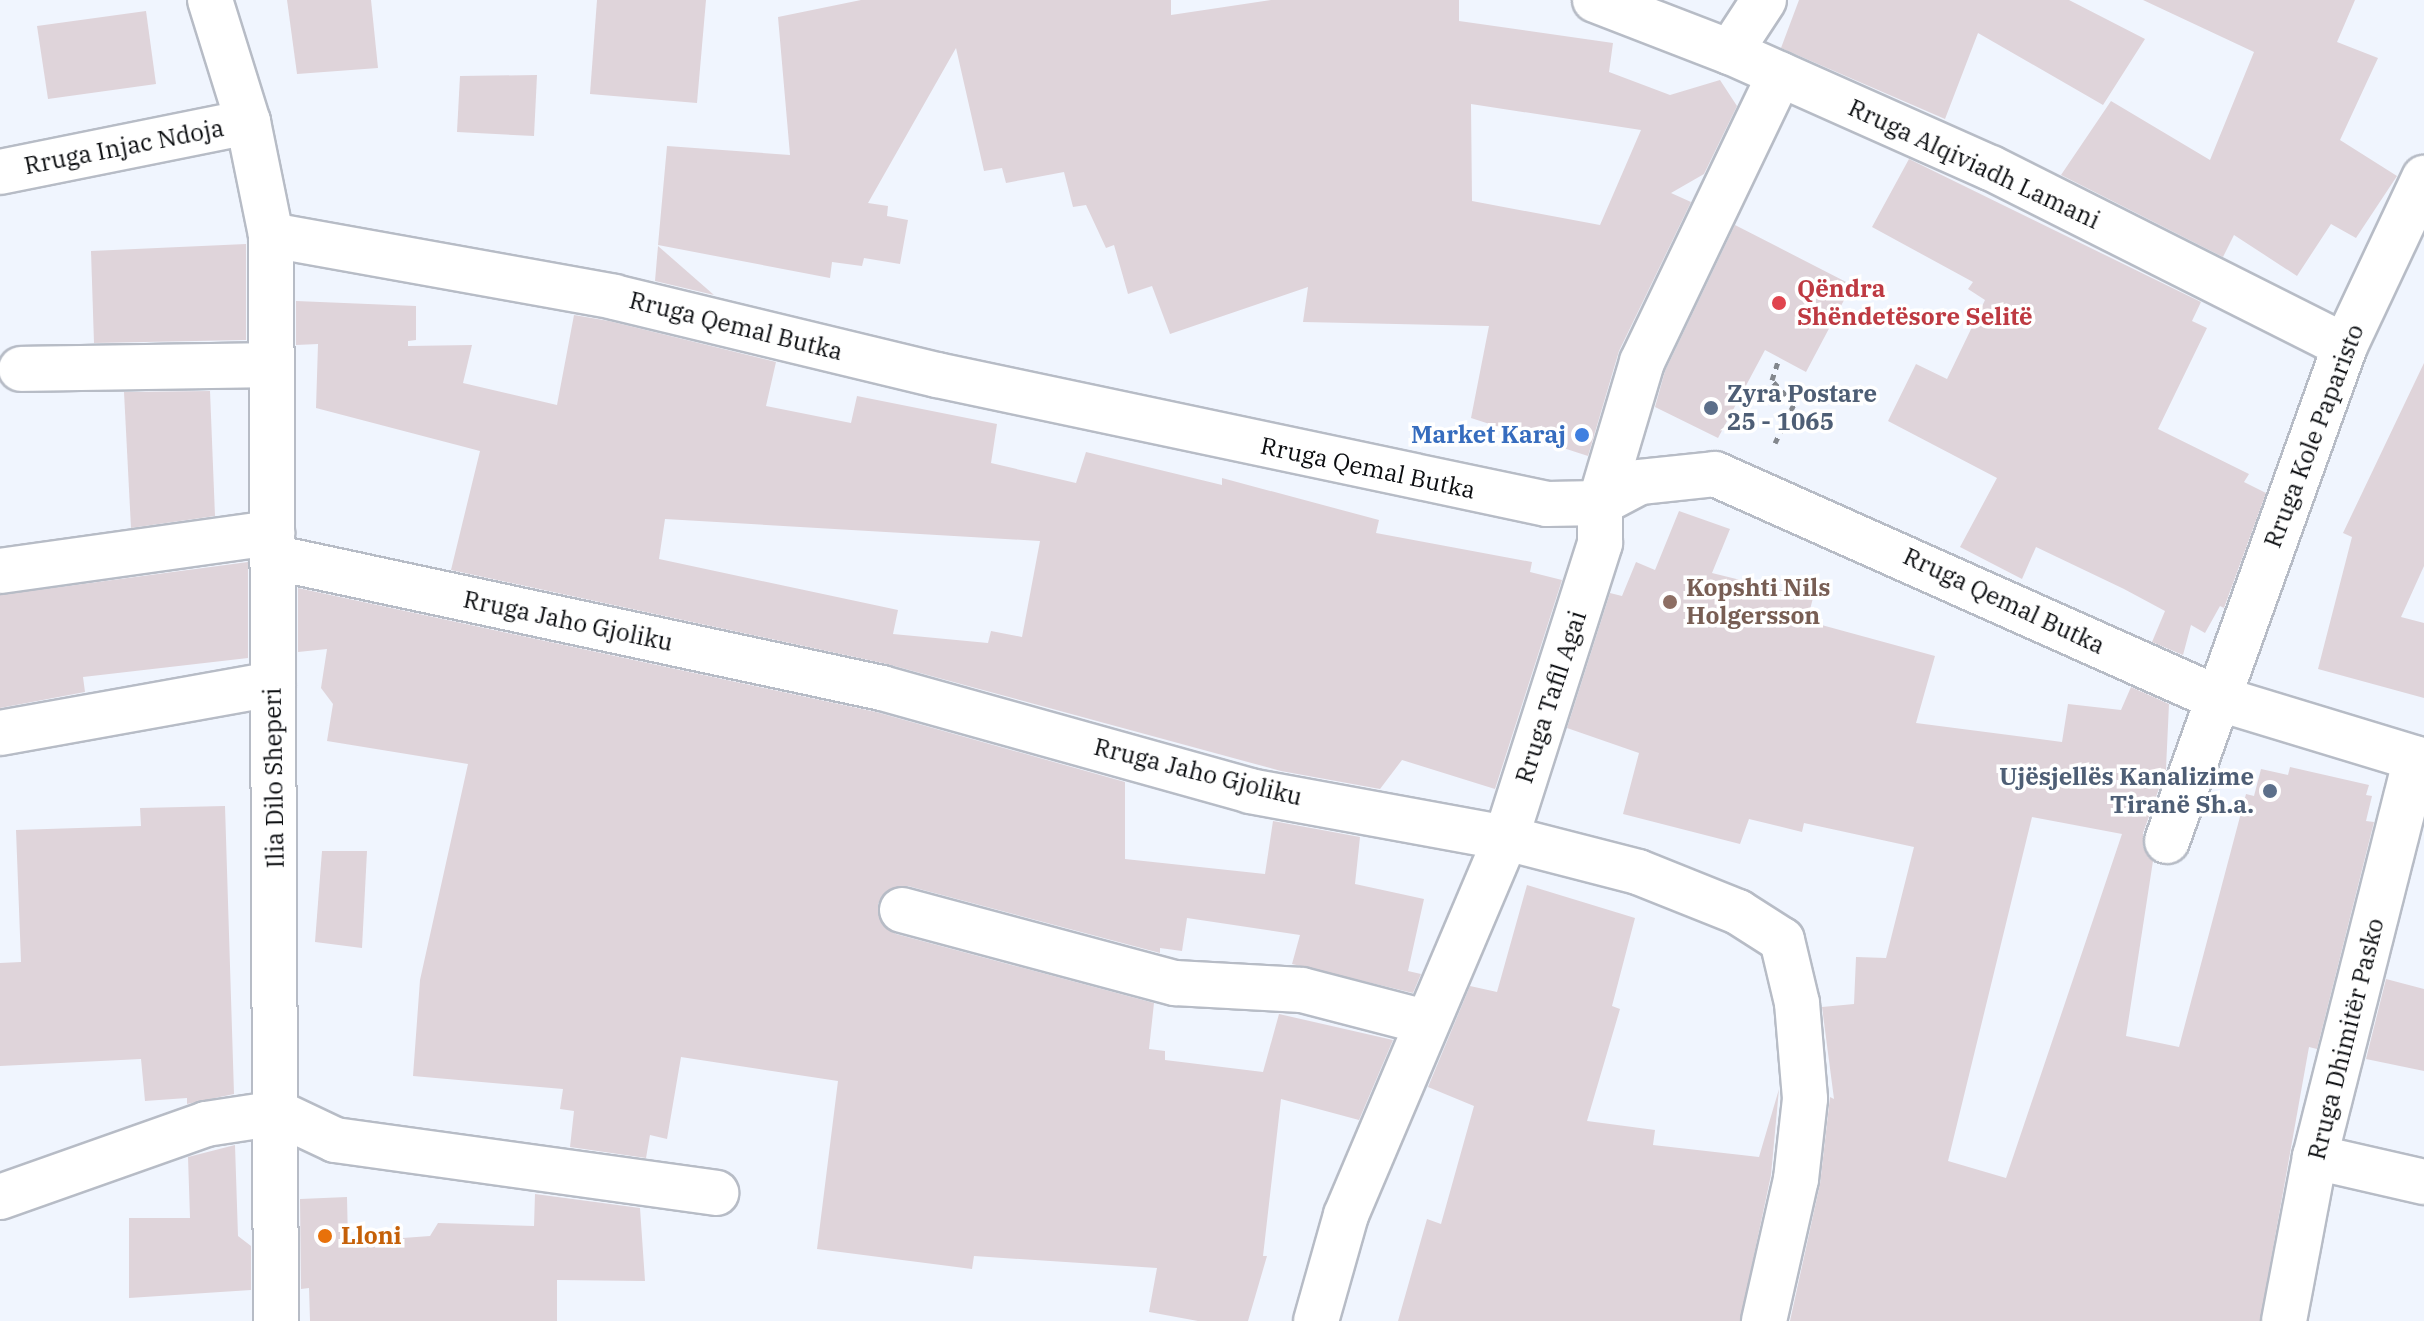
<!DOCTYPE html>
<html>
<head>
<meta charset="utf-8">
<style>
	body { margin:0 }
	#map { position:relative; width:2424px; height:1321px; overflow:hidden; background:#f0f5fe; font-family:"IBM Plex Serif",serif }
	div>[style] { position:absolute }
	.building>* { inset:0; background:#dfd4da }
	.path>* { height:5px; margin-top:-2.5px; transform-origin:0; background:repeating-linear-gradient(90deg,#83878d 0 6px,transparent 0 12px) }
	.roads { filter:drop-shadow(2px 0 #b7bcc6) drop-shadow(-2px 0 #b7bcc6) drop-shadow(0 2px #b7bcc6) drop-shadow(0 -2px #b7bcc6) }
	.minor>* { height:44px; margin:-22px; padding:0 22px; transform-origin:22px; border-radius:22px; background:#fff }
	.dots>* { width:22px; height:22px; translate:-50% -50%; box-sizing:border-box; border:4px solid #fff; border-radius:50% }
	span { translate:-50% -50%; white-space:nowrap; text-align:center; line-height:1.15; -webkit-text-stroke:7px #fff; paint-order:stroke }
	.street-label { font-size:24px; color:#0a0c0f }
	.health-label { font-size:24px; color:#be3a42; font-weight:700 }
	.left { translate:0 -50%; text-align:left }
	.service-label { font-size:24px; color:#4e5e75; font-weight:700 }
	.right { translate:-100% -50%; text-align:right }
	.shop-label { font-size:24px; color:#366cbe; font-weight:700 }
	.education-label { font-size:24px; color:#785e54; font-weight:700 }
	.food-label { font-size:24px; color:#c56008; font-weight:700 }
</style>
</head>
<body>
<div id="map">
	<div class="building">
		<i style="clip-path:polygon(287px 0,371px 0,378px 68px,297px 74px)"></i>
		<i style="clip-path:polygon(597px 0,706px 0,697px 103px,590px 94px)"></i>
		<i style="clip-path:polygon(evenodd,861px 0,1171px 0,1171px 15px,1271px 0,1459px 0,1459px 21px,1613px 43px,1609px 72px,1670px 95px,1720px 80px,1737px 106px,1704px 174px,1671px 193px,1691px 202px,1619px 351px,1588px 456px,1471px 418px,1489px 326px,1303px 322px,1308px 287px,1170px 334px,1152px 286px,1128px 294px,1114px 245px,1106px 248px,1086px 205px,1073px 207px,1064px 172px,1006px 183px,1002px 168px,984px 171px,956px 48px,868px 203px,888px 206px,887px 216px,908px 220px,900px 264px,864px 258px,862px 266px,832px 262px,830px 278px,658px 245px,667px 146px,790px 155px,778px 17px,861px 0,1471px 104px,1641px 130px,1600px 225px,1472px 201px,1471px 104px)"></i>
		<i style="clip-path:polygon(1799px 0,2069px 0,2145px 39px,2103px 105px,1978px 33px,1945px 119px,1781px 48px)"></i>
		<i style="clip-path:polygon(2143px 0,2355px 0,2337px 42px,2378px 58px,2340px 140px,2397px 176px,2356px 238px,2331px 224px,2297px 276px,2234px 235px,2223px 257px,2061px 175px,2111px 101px,2210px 160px,2254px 52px)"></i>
		<i style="clip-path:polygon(146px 11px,156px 84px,48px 99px,37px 26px)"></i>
		<i style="clip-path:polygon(537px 75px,534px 136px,457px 132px,460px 76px)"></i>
		<i style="clip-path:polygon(1909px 159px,2201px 302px,2192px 321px,2207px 328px,2158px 429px,2249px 474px,2244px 482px,2266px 493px,2224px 608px,2220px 606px,2205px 633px,2191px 625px,2183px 655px,2152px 642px,2165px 611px,2124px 589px,2036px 547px,2022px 579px,1960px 547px,1997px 478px,1888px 421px,1916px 364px,1947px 379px,1985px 300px,1968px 289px,1973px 282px,1872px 227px)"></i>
		<i style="clip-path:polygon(1735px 225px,1852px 285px,1806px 372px,1765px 350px,1718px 438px,1655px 407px,1665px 371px)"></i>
		<i style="clip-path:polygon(246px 244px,246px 340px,94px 343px,91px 251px)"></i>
		<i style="clip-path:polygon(658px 246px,714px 295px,655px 281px)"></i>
		<i style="clip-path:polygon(evenodd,296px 301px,416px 306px,416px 340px,408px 341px,408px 346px,472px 345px,463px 383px,557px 405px,574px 315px,609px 321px,776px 362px,766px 406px,851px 423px,857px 396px,997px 424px,991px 463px,1076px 483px,1086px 452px,1222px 485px,1222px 478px,1379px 520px,1376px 533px,1532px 562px,1530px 572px,1562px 580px,1495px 789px,1402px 760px,1380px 789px,1281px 771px,887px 664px,451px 570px,480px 451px,316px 408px,318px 344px,296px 345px,296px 301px,665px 519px,1040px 541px,1022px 637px,991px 631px,988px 643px,893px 634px,898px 610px,659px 559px,665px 519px)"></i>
		<i style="clip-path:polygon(2424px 363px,2424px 566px,2401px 617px,2424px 623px,2424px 698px,2318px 669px,2352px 537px,2343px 533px)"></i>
		<i style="clip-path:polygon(210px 391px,215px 516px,131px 528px,124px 392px)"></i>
		<i style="clip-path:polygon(evenodd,1679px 511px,1730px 529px,1712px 573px,1813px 598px,1807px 621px,1935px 656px,1916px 723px,2062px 742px,2068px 704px,2121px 710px,2131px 687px,2169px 704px,2166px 769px,2143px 833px,2143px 846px,2153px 861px,2126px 1036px,2179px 1047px,2246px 794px,2254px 796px,2261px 769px,2288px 775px,2290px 767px,2369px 785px,2366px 795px,2372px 796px,2366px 821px,2374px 822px,2317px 1049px,2309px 1047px,2260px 1321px,1790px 1321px,1820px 1184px,1830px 1097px,1834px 1099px,1822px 1007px,1854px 1004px,1856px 957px,1886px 958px,1914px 847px,1804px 823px,1802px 832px,1749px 819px,1740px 844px,1623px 814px,1639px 753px,1567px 728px,1610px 593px,1622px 596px,1636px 562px,1655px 570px,1679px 511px,2032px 817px,2122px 834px,2006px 1178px,1948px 1161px,2032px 817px)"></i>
		<i style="clip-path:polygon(248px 562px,248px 658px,83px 677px,85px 692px,0 708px,0 595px)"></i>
		<i style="clip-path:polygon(298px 588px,876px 712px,1125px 782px,1125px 859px,1265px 874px,1273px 821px,1360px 837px,1355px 884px,1424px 899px,1408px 971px,1421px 974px,1413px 993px,1292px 964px,1300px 935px,1187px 918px,1182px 951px,1160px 948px,1160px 953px,908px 886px,885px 892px,878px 904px,884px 927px,896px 934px,1154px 1003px,1149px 1049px,1165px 1051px,1165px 1060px,1263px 1072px,1279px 1014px,1393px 1040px,1359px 1120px,1281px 1099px,1263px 1256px,1267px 1256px,1248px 1321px,1198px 1321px,1149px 1312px,1157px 1268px,974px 1256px,972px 1269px,817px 1249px,838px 1081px,681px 1057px,667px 1139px,650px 1135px,646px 1158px,570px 1147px,574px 1111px,560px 1109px,563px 1089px,413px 1076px,420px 980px,468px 764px,327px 741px,333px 704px,321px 688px,327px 649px,298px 652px)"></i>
		<i style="clip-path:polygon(225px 806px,234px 1094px,187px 1104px,187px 1098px,145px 1101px,141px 1059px,0 1066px,0 963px,21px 962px,16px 830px,141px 826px,140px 808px)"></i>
		<i style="clip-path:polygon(322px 851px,367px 851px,362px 948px,315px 942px)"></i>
		<i style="clip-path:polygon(1527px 885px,1635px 918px,1612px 1006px,1620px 1009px,1587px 1121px,1655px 1130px,1653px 1145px,1759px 1157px,1779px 1089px,1771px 1175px,1740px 1321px,1398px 1321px,1427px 1219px,1441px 1224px,1474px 1106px,1428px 1087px,1470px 986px,1497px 992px)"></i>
		<i style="clip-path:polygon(2386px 979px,2424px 989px,2424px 1071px,2366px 1059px)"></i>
		<i style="clip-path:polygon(235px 1145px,238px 1236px,251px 1246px,251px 1290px,129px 1298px,129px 1218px,190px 1218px,188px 1157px)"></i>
		<i style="clip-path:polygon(535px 1194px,640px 1208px,645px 1281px,557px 1280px,557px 1321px,310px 1321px,309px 1288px,301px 1289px,300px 1199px,347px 1197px,348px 1242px,430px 1236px,438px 1223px,534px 1226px)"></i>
	</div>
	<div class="path">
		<i style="left:1775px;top:443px;width:43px;rotate:-64deg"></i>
		<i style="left:1794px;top:404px;width:33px;rotate:-133deg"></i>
		<i style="left:1772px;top:380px;width:23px;rotate:-72deg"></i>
	</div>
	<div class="roads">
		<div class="minor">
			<i style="left:210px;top:0;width:128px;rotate:72.7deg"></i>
			<i style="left:248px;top:122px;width:115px;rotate:78.5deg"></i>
			<i style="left:271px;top:235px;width:1086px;rotate:89.74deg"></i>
			<i style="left:1595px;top:0;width:145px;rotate:21.1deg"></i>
			<i style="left:1730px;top:52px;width:286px;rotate:24deg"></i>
			<i style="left:1991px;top:168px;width:396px;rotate:26.7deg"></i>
			<i style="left:1730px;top:52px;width:62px;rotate:-56.8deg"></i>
			<i style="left:0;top:172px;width:253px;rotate:-11.4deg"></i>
			<i style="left:271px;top:235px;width:349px;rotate:10.2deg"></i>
			<i style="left:614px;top:297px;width:332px;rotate:13.6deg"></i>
			<i style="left:937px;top:375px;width:623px;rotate:11.94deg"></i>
			<i style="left:1547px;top:504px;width:53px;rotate:-1.1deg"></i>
			<i style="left:1600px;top:503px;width:45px;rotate:-27.7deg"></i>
			<i style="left:1640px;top:482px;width:75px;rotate:-6.1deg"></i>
			<i style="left:1715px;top:474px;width:550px;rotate:24.05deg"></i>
			<i style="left:2217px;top:698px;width:216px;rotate:16.9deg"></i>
			<i style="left:21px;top:369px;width:250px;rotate:-0.9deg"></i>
			<i style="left:272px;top:557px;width:624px;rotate:12.12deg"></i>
			<i style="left:882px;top:688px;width:382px;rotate:15.6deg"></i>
			<i style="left:1250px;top:791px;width:260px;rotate:10.4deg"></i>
			<i style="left:1506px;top:838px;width:136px;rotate:14.4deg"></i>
			<i style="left:1638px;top:872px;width:108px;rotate:21.8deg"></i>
			<i style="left:1738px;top:912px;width:52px;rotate:32.5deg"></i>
			<i style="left:1782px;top:940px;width:65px;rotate:76.6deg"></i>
			<i style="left:1797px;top:1003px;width:96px;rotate:85.2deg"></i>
			<i style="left:1805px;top:1099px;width:81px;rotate:96.4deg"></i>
			<i style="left:1796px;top:1179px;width:146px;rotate:102.7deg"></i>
			<i style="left:0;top:571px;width:275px;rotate:-8deg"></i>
			<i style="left:0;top:733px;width:277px;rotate:-10.2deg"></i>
			<i style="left:2167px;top:841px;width:526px;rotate:-70.22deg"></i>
			<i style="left:2345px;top:346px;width:186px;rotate:-64.8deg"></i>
			<i style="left:902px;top:910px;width:283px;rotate:15deg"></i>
			<i style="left:1175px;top:983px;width:127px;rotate:3.2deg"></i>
			<i style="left:1302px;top:990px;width:127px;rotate:14.6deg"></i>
			<i style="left:2315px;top:1157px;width:112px;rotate:12.9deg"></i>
			<i style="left:0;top:1197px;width:219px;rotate:-19.5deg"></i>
			<i style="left:206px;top:1124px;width:73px;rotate:-8.7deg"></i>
			<i style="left:278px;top:1113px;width:63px;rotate:25.3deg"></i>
			<i style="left:335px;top:1140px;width:385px;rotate:7.9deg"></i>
			<i style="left:1316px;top:1321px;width:110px;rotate:-74.2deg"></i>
			<i style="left:1346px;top:1215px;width:410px;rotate:-67deg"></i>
			<i style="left:1506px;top:838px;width:310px;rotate:-72.3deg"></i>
			<i style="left:1600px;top:543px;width:40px;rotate:-90deg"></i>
			<i style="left:1600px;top:503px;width:147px;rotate:-73.4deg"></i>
			<i style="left:1642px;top:362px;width:319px;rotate:-64.4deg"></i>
			<i style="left:2284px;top:1321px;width:167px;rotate:-79.3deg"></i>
			<i style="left:2315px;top:1157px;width:411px;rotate:-75.8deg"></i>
		</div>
	</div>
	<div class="dots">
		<i style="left:1779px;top:303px;background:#e0444e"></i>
		<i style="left:1711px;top:408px;background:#5c6f8a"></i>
		<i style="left:1582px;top:435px;background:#3f7fe0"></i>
		<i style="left:1670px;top:602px;background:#8d6e63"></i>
		<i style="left:2270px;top:791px;background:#5c6f8a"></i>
		<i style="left:325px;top:1236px;background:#e8710a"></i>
	</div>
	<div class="street-label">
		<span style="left:124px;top:147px;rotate:-11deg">Rruga Injac Ndoja</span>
		<span style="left:1974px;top:164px;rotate:25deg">Rruga Alqiviadh Lamani</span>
		<span style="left:736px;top:326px;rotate:14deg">Rruga Qemal Butka</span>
		<span style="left:2314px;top:436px;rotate:-69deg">Rruga Kole Paparisto</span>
		<span style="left:1368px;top:468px;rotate:12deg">Rruga Qemal Butka</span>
		<span style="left:2004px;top:601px;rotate:25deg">Rruga Qemal Butka</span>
		<span style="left:568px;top:621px;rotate:12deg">Rruga Jaho Gjoliku</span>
		<span style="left:1551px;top:697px;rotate:-72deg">Rruga Tafil Agai</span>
		<span style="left:1198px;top:772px;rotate:14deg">Rruga Jaho Gjoliku</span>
		<span style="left:274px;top:778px;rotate:-91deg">Ilia Dilo Sheperi</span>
		<span style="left:2346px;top:1039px;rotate:-76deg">Rruga Dhimitër Pasko</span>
	</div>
	<div class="health-label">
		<span class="left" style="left:1797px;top:303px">Qëndra<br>Shëndetësore Selitë</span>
	</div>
	<div class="service-label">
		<span class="left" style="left:1727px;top:408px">Zyra Postare<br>25 - 1065</span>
		<span class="right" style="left:2254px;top:791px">Ujësjellës Kanalizime<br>Tiranë Sh.a.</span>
	</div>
	<div class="shop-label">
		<span class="right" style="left:1566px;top:435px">Market Karaj</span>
	</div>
	<div class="education-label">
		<span class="left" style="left:1686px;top:602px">Kopshti Nils<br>Holgersson</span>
	</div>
	<div class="food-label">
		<span class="left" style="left:341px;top:1236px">Lloni</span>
	</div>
</div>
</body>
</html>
